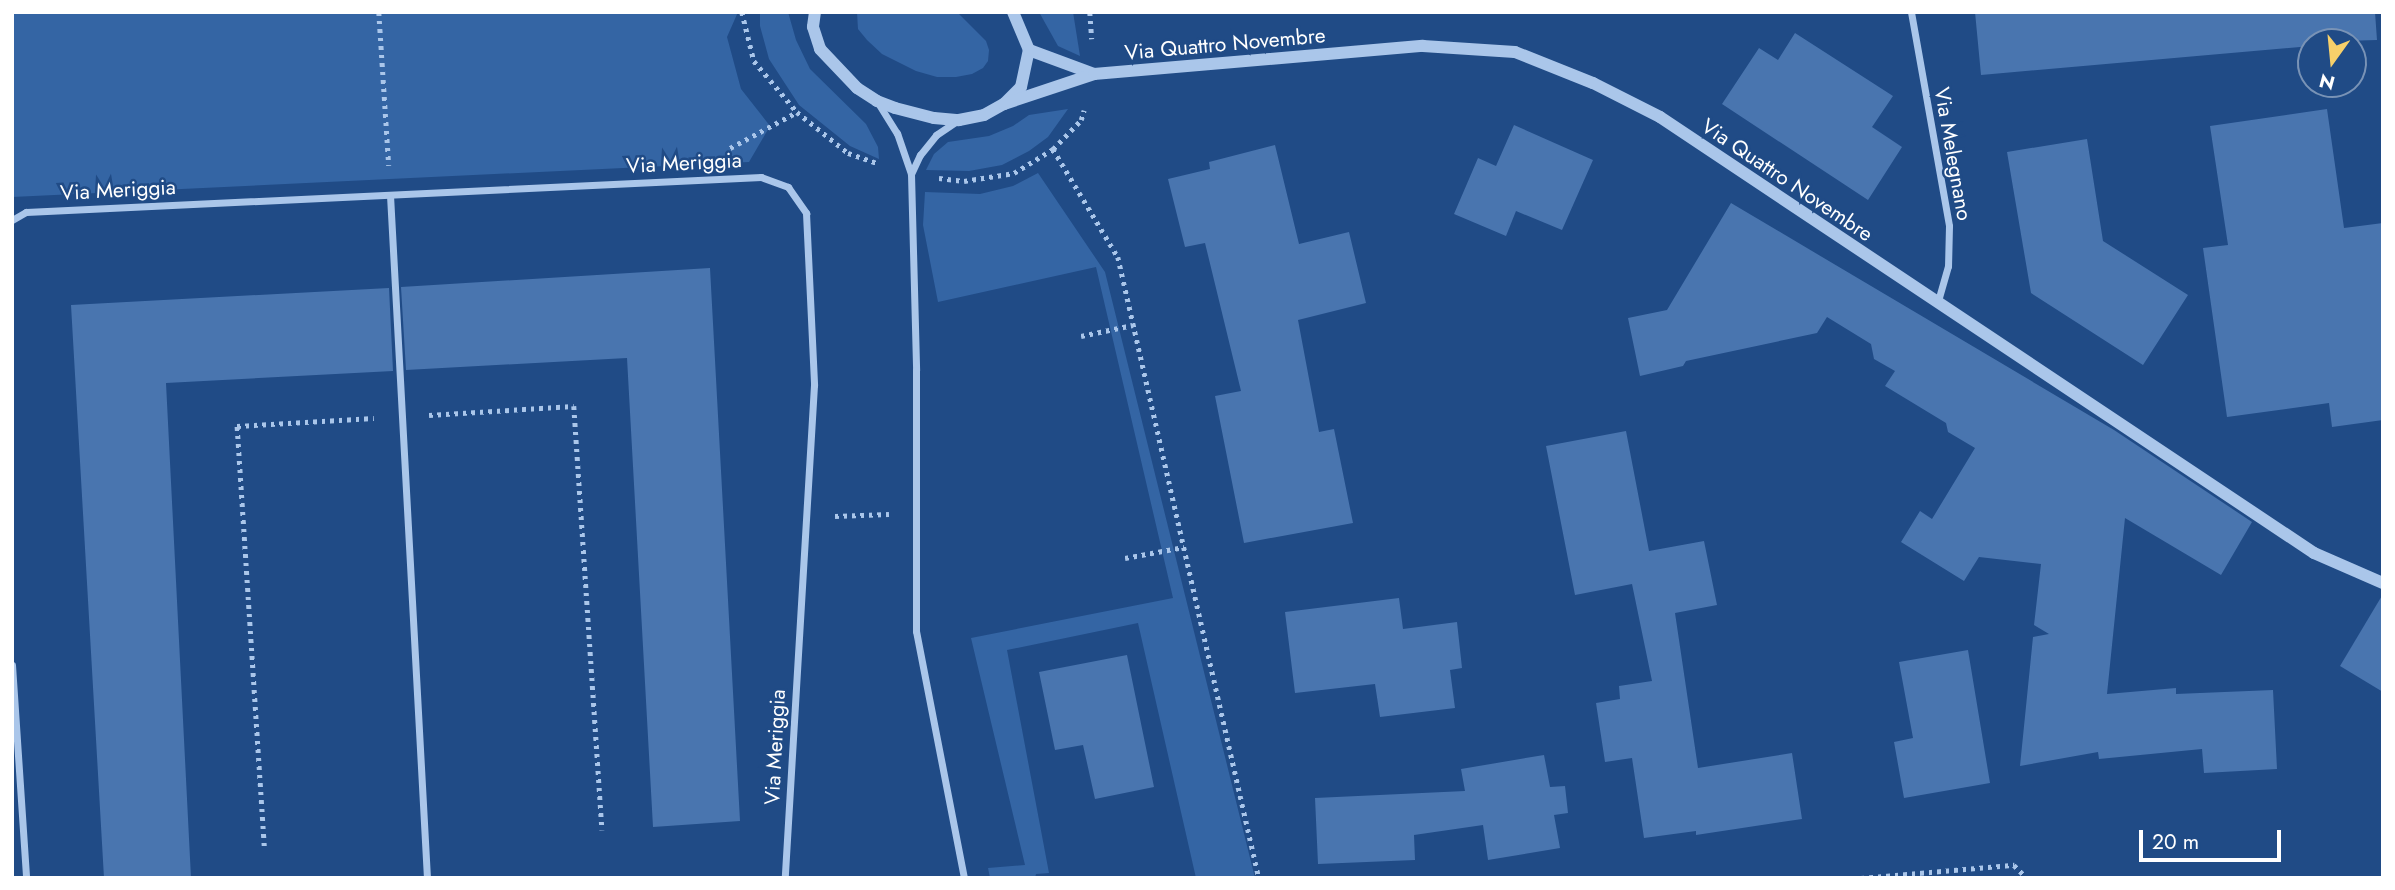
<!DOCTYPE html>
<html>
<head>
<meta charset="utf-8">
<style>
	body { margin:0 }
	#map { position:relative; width:2395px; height:890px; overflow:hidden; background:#204b86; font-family:Jost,sans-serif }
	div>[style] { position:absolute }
	.green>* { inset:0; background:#3465a4 }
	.building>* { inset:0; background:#4975af }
	.path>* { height:4.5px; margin-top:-2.25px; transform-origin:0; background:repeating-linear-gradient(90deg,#aac6ea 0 3.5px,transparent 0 8.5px) }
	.minor>* { height:7px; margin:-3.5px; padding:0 3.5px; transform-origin:3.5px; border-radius:3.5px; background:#aac6ea }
	.tertiary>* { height:12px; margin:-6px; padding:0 6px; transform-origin:6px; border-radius:6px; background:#aac6ea }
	span { translate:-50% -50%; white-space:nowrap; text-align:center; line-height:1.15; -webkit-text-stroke:5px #204b86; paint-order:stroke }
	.street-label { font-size:21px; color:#fff }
	.frame { position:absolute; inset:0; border:14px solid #fff; pointer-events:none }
	.north { position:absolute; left:2297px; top:28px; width:70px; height:70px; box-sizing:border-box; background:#204b86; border:2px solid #7993b6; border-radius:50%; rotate:195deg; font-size:19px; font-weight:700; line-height:28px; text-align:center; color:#fff }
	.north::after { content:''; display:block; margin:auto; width:24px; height:32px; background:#f7d06a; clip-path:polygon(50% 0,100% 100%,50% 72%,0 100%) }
	.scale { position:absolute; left:2139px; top:830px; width:142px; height:32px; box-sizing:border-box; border:4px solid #fff; border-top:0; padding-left:9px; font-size:21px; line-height:24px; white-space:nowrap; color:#fff; -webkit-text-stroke:5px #204b86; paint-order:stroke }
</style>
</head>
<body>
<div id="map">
	<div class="green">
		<i style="clip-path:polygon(12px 12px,738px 12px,727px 37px,741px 89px,770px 126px,749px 162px,12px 197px)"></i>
		<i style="clip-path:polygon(760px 12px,788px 12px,796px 40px,810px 69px,866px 124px,878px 147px,879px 159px,850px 146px,799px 105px,769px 59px,760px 26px)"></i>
		<i style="clip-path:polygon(857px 12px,957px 12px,986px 41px,989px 50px,988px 61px,983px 68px,972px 74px,956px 77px,937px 77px,916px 71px,882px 54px,867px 40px,858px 29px)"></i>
		<i style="clip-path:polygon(1039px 12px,1073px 12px,1080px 56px,1058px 46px)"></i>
		<i style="clip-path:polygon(1068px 109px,1048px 137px,1029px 151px,1002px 165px,969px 171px,926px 170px,934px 154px,948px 142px,989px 136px,1013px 126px,1029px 115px)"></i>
		<i style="clip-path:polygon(1038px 173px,1105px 272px,1255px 878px,1196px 878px,1138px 623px,1007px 650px,1049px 873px,1036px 874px,1035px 878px,990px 878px,988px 868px,1025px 865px,971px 638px,1173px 598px,1096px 267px,938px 302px,923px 225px,925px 192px,980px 194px,1013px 186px)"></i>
	</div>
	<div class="building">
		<i style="clip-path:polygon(1975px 12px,2375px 12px,2377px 40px,2311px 42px,2311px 46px,1981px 75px)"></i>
		<i style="clip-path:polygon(1795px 33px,1893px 96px,1872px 127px,1902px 147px,1868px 200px,1722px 104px,1759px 48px,1778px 60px)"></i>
		<i style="clip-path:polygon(2327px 109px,2344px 228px,2383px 223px,2383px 420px,2332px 427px,2329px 403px,2227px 417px,2203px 248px,2228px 245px,2210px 126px)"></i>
		<i style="clip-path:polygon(1514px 125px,1593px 160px,1562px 230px,1516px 211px,1506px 236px,1454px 214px,1478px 158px,1496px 166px)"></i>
		<i style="clip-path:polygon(2087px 139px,2103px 241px,2188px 295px,2143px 365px,2031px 293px,2007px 152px)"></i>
		<i style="clip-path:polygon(1275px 145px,1299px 244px,1349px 232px,1366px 303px,1298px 320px,1319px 432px,1334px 429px,1353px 523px,1244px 543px,1215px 396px,1241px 391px,1205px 243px,1185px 247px,1168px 179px,1210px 169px,1209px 162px)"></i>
		<i style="clip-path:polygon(1731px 203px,2114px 430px,2252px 522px,2221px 575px,2125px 518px,2107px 694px,2176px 688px,2176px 694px,2273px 690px,2277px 769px,2204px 773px,2202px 749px,2099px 759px,2098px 752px,2020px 766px,2033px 637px,2049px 634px,2034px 625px,2041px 564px,1979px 557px,1964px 581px,1901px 542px,1920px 511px,1932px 519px,1975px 448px,1948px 432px,1946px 423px,1885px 386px,1895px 371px,1874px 359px,1871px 344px,1827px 317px,1817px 333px,1686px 361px,1683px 366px,1640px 376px,1628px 318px,1667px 310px)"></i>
		<i style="clip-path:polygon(710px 268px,740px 821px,653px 827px,627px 358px,406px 370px,401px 287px)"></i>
		<i style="clip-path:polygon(389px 288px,393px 371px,166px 383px,191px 878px,104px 878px,71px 305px)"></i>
		<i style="clip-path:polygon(1626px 431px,1649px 551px,1704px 541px,1717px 605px,1675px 613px,1698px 768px,1792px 753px,1802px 819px,1696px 835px,1696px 831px,1644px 838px,1632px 758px,1605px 762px,1596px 703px,1620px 699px,1619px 686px,1652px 681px,1632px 584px,1575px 595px,1546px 446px)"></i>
		<i style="clip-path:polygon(2383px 594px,2383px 692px,2340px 666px)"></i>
		<i style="clip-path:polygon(1399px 598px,1403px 629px,1457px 622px,1462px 668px,1450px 670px,1455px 708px,1380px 717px,1375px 684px,1295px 693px,1285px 612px)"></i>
		<i style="clip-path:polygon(1968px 650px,1990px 783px,1904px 798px,1894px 742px,1913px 738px,1899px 662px)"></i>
		<i style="clip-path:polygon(1127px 655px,1154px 787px,1095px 799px,1083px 745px,1055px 750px,1039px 672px)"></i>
		<i style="clip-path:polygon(1544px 755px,1550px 787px,1565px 786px,1568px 813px,1554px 815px,1560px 848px,1488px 860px,1483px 825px,1414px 835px,1415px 860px,1318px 864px,1315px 798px,1465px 791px,1461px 769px)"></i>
	</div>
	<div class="path">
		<i style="left:379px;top:12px;width:154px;rotate:86.3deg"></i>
		<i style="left:742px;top:12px;width:50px;rotate:76.2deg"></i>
		<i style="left:754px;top:61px;width:67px;rotate:49.9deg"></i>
		<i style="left:797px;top:112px;width:65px;rotate:38.8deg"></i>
		<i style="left:848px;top:153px;width:31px;rotate:19deg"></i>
		<i style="left:1090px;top:12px;width:27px;rotate:86deg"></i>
		<i style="left:730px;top:148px;width:76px;rotate:-28.2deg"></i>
		<i style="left:1053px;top:149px;width:40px;rotate:-46deg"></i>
		<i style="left:1081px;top:120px;width:10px;rotate:-73deg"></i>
		<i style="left:939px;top:178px;width:25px;rotate:7deg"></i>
		<i style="left:964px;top:181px;width:51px;rotate:-9.1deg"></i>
		<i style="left:1014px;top:173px;width:46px;rotate:-31.6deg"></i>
		<i style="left:1053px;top:149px;width:126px;rotate:59deg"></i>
		<i style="left:1118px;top:257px;width:637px;rotate:77.21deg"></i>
		<i style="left:1081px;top:336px;width:53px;rotate:-11.9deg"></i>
		<i style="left:429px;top:415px;width:145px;rotate:-3.6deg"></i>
		<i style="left:574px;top:406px;width:425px;rotate:86.2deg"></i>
		<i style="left:835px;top:516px;width:54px;rotate:-2.1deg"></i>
		<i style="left:1125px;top:558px;width:60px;rotate:-10.6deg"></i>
		<i style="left:264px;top:846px;width:421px;rotate:-93.7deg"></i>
		<i style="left:237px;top:426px;width:137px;rotate:-3.3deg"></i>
		<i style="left:1861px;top:878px;width:154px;rotate:-4.9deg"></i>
		<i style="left:2014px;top:865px;width:18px;rotate:45deg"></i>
	</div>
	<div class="minor">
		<i style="left:1911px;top:12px;width:217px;rotate:79.9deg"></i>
		<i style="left:1949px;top:226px;width:40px;rotate:91.4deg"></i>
		<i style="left:1948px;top:266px;width:36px;rotate:106deg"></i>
		<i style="left:878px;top:103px;width:36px;rotate:58deg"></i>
		<i style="left:897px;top:133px;width:43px;rotate:71.1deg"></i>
		<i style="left:911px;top:174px;width:196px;rotate:88.5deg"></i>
		<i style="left:916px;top:370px;width:261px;rotate:90deg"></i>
		<i style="left:916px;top:631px;width:252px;rotate:79deg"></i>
		<i style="left:911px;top:174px;width:21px;rotate:-65deg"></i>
		<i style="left:920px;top:155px;width:26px;rotate:-51deg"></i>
		<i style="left:936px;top:135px;width:25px;rotate:-34deg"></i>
		<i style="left:390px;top:195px;width:684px;rotate:86.9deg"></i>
		<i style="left:12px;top:220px;width:16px;rotate:-30deg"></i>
		<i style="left:26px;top:212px;width:736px;rotate:-2.73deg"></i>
		<i style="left:761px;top:177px;width:29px;rotate:20deg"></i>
		<i style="left:788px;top:187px;width:32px;rotate:55deg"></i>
		<i style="left:806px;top:213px;width:172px;rotate:87.3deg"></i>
		<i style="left:814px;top:385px;width:494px;rotate:93.4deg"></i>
		<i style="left:12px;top:665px;width:213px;rotate:86.2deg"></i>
	</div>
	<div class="tertiary">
		<i style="left:815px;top:12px;width:15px;rotate:98deg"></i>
		<i style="left:813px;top:27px;width:23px;rotate:72deg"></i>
		<i style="left:820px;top:49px;width:54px;rotate:46.5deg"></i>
		<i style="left:857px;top:88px;width:24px;rotate:33deg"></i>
		<i style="left:877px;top:101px;width:19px;rotate:21deg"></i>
		<i style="left:895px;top:108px;width:40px;rotate:14.4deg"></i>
		<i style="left:934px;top:118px;width:25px;rotate:5deg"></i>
		<i style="left:959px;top:120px;width:25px;rotate:-11deg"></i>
		<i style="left:984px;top:115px;width:23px;rotate:-29deg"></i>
		<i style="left:1004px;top:104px;width:24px;rotate:-45deg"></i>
		<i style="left:1021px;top:87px;width:38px;rotate:-78deg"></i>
		<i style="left:1029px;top:50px;width:41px;rotate:-112.8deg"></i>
		<i style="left:1029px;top:50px;width:69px;rotate:20.3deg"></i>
		<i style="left:1004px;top:104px;width:95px;rotate:-18.4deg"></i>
		<i style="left:1094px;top:74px;width:330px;rotate:-4.9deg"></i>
		<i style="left:1423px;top:46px;width:92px;rotate:3.7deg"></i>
		<i style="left:1515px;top:52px;width:84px;rotate:21.7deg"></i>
		<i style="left:1593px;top:83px;width:75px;rotate:26.9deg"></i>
		<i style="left:1660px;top:117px;width:786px;rotate:33.69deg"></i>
		<i style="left:2314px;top:553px;width:75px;rotate:23.5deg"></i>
	</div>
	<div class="street-label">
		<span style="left:1225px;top:44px;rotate:-5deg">Via Quattro Novembre</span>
		<span style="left:1953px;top:154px;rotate:80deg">Via Melegnano</span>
		<span style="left:684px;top:163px;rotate:-3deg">Via Meriggia</span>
		<span style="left:1787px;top:180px;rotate:34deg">Via Quattro Novembre</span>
		<span style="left:118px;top:190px;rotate:-3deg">Via Meriggia</span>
		<span style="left:775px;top:747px;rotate:-87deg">Via Meriggia</span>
	</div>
	<div class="frame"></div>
	<div class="north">N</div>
	<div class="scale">20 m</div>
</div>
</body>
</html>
